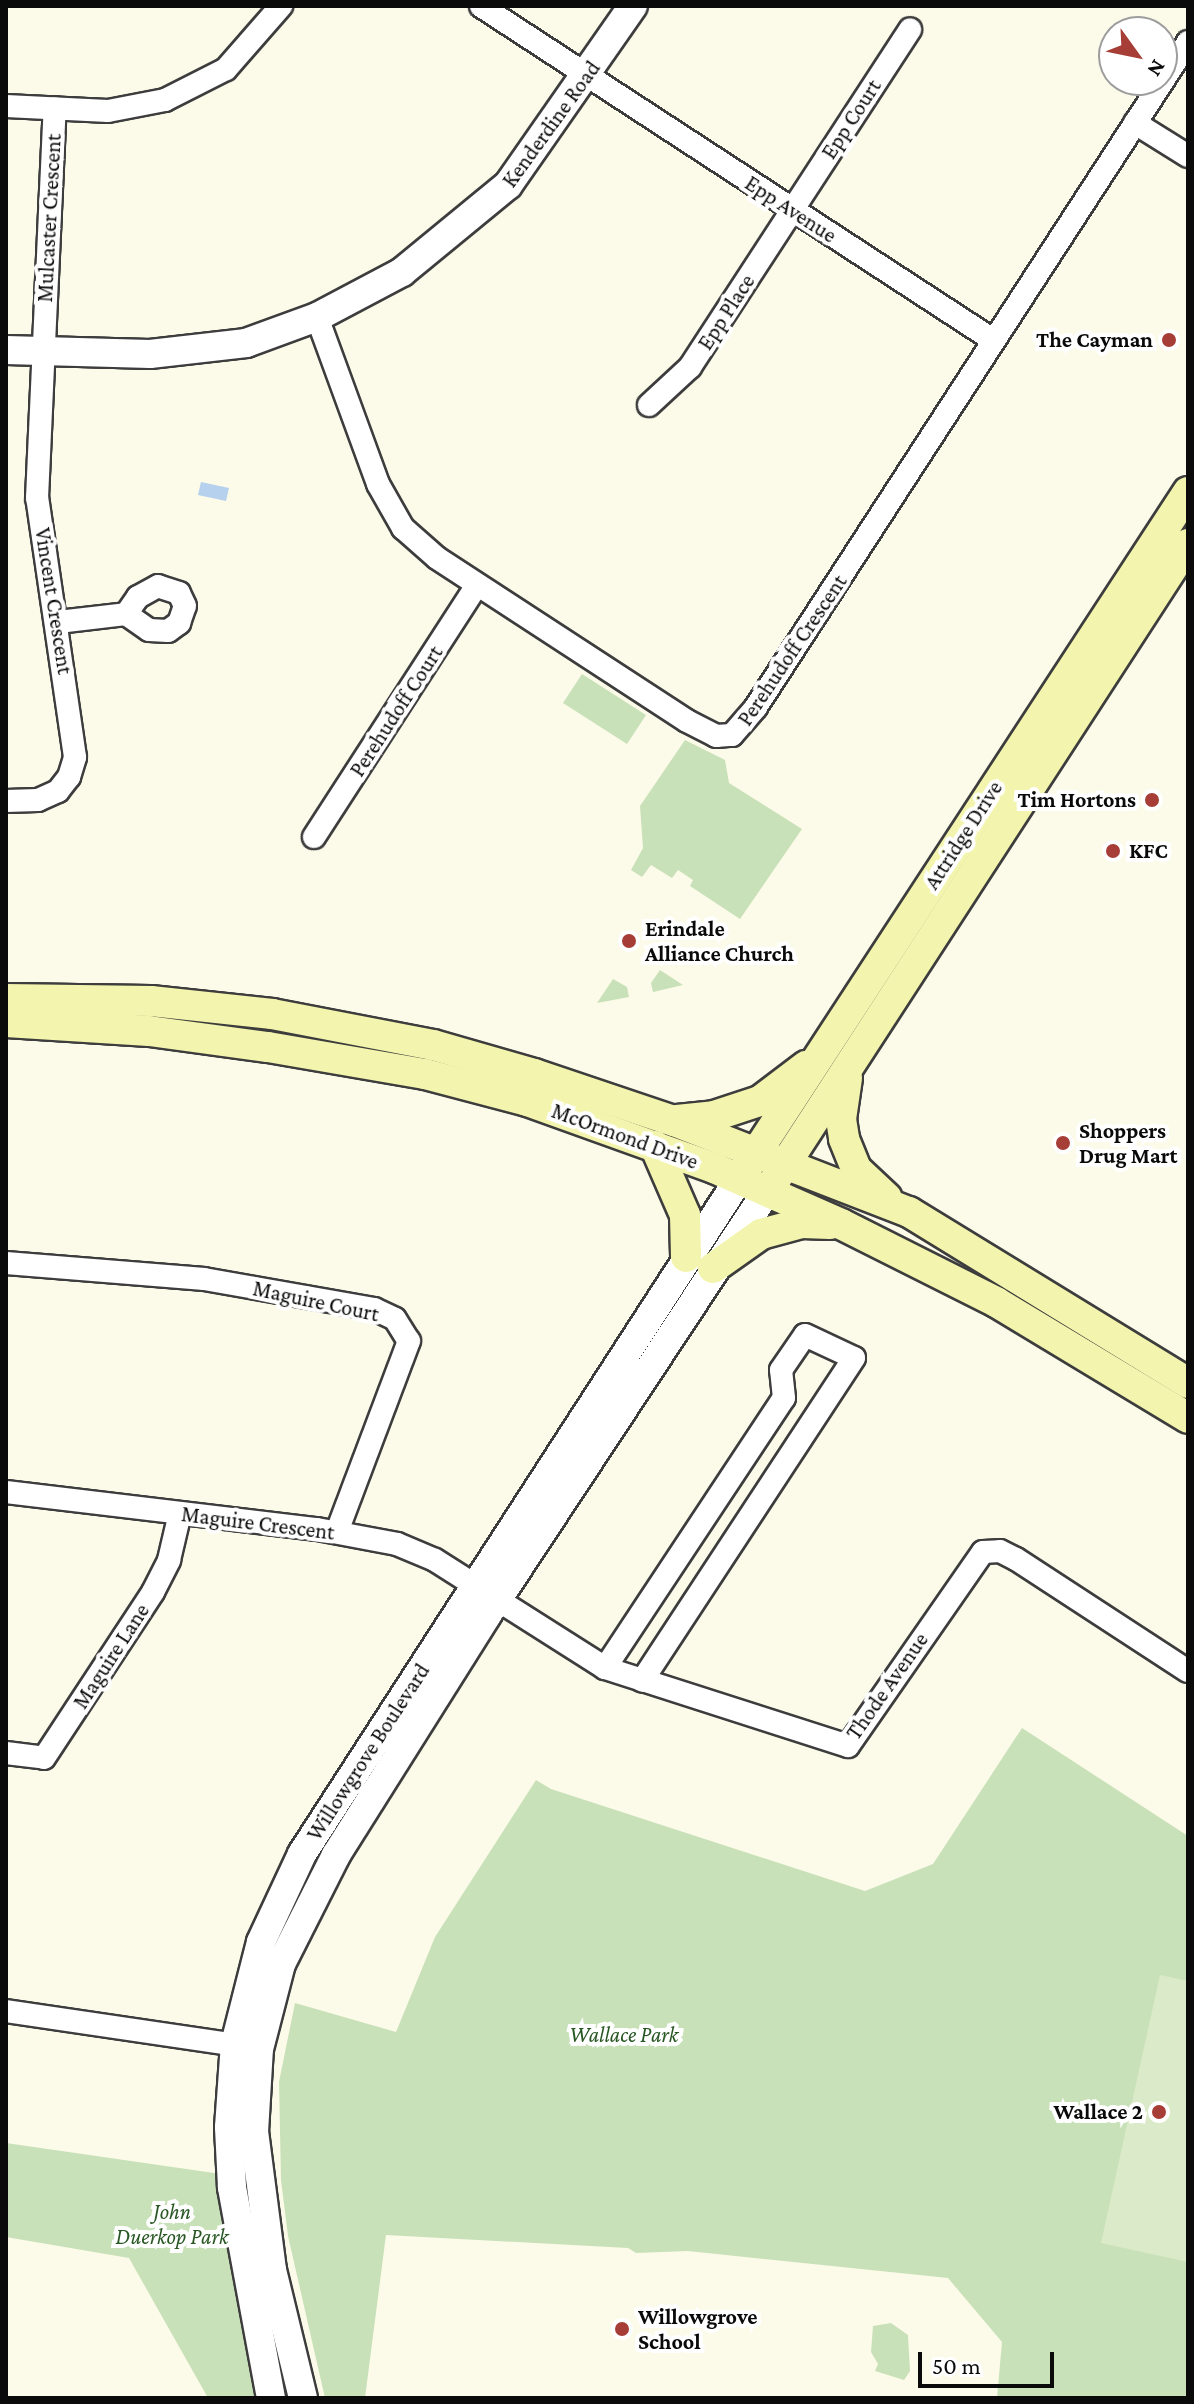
<!DOCTYPE html>
<html>
<head>
<meta charset="utf-8">
<style>
	body { margin:0 }
	#map { position:relative; width:1194px; height:2404px; overflow:hidden; background:#fcfae9; font-family:"Crimson Pro",serif }
	div>[style] { position:absolute }
	.green>* { inset:0; background:#c9e1b8 }
	.pitch>* { inset:0; background:#dbeac9 }
	.water>* { inset:0; background:#b5d1ed }
	.roads { filter:drop-shadow(2px 0 #3d3d3d) drop-shadow(-2px 0 #3d3d3d) drop-shadow(0 2px #3d3d3d) drop-shadow(0 -2px #3d3d3d) }
	.minor>* { height:22px; margin:-11px; padding:0 11px; transform-origin:11px; border-radius:11px; background:#fff }
	.tertiary>* { height:28px; margin:-14px; padding:0 14px; transform-origin:14px; border-radius:14px; background:#fff }
	.secondary>* { height:30px; margin:-15px; padding:0 15px; transform-origin:15px; border-radius:15px; background:#f3f4ad }
	.dots>* { width:22px; height:22px; translate:-50% -50%; box-sizing:border-box; border:4px solid #fff; border-radius:50% }
	span { translate:-50% -50%; white-space:nowrap; text-align:center; line-height:1.15; -webkit-text-stroke:8px #fff; paint-order:stroke }
	.street-label { font-size:22px; color:#0a0a0a }
	.poi-label { font-size:22px; color:#0a0a0a; font-weight:700 }
	.right { translate:-100% -50%; text-align:right }
	.left { translate:0 -50%; text-align:left }
	.park-label { font-size:22px; color:#295724; font-style:italic }
	.frame { position:absolute; inset:0; border:8px solid #0a0a0a; pointer-events:none }
	.north { position:absolute; left:1098px; top:16px; width:80px; height:80px; box-sizing:border-box; background:#fff; border:2px solid #9d9d9d; border-radius:50%; rotate:123deg; font-size:22px; font-weight:700; line-height:32px; text-align:center; color:#0a0a0a }
	.north::after { content:''; display:block; margin:auto; width:28px; height:36px; background:#a63d36; clip-path:polygon(50% 0,100% 100%,50% 72%,0 100%) }
	.scale { position:absolute; left:918px; top:2352px; width:136px; height:36px; box-sizing:border-box; border:4px solid #0a0a0a; border-top:0; padding-left:10px; font-size:24px; line-height:28px; white-space:nowrap; color:#0a0a0a; -webkit-text-stroke:6px #fff; paint-order:stroke }
</style>
</head>
<body>
<div id="map">
	<div class="green">
		<i style="clip-path:polygon(582px 674px,646px 715px,627px 744px,563px 703px)"></i>
		<i style="clip-path:polygon(685px 740px,725px 760px,729px 783px,802px 829px,740px 919px,690px 886px,693px 880px,678px 870px,672px 878px,651px 865px,642px 877px,631px 870px,643px 848px,640px 806px)"></i>
		<i style="clip-path:polygon(660px 970px,683px 985px,653px 992px,651px 983px)"></i>
		<i style="clip-path:polygon(613px 979px,627px 987px,629px 997px,597px 1003px)"></i>
		<i style="clip-path:polygon(1022px 1728px,1188px 1836px,1188px 2398px,997px 2398px,1002px 2342px,948px 2278px,688px 2251px,636px 2253px,628px 2248px,386px 2235px,365px 2398px,325px 2398px,288px 2236px,281px 2180px,279px 2082px,295px 2003px,396px 2032px,435px 1937px,536px 1780px,551px 1789px,865px 1891px,933px 1864px)"></i>
		<i style="clip-path:polygon(6px 2143px,221px 2174px,263px 2398px,208px 2398px,129px 2258px,6px 2237px)"></i>
		<i style="clip-path:polygon(891px 2323px,908px 2335px,910px 2371px,904px 2380px,875px 2371px,878px 2364px,871px 2352px,873px 2326px)"></i>
	</div>
	<div class="pitch">
		<i style="clip-path:polygon(1160px 1975px,1188px 1981px,1188px 2262px,1101px 2243px)"></i>
	</div>
	<div class="water">
		<i style="clip-path:polygon(201px 482px,229px 488px,226px 501px,198px 495px)"></i>
	</div>
	<div class="roads">
		<div class="minor">
			<i style="left:481px;top:6px;width:611px;rotate:33.12deg"></i>
			<i style="left:6px;top:106px;width:102px;rotate:2.8deg"></i>
			<i style="left:108px;top:111px;width:58px;rotate:-10.9deg"></i>
			<i style="left:165px;top:100px;width:68px;rotate:-26.9deg"></i>
			<i style="left:226px;top:69px;width:84px;rotate:-48.9deg"></i>
			<i style="left:1135px;top:123px;width:62px;rotate:31.9deg"></i>
			<i style="left:317px;top:317px;width:178px;rotate:69.9deg"></i>
			<i style="left:378px;top:484px;width:51px;rotate:60.4deg"></i>
			<i style="left:403px;top:528px;width:45px;rotate:41.4deg"></i>
			<i style="left:437px;top:558px;width:298px;rotate:33.1deg"></i>
			<i style="left:687px;top:721px;width:33px;rotate:27deg"></i>
			<i style="left:716px;top:736px;width:16px;rotate:-4deg"></i>
			<i style="left:732px;top:735px;width:37px;rotate:-49deg"></i>
			<i style="left:756px;top:707px;width:793px;rotate:-56.99deg"></i>
			<i style="left:649px;top:405px;width:56px;rotate:-42.8deg"></i>
			<i style="left:690px;top:367px;width:403px;rotate:-56.9deg"></i>
			<i style="left:58px;top:622px;width:68px;rotate:-6.7deg"></i>
			<i style="left:126px;top:614px;width:28px;rotate:35deg"></i>
			<i style="left:149px;top:630px;width:19px;rotate:3deg"></i>
			<i style="left:168px;top:631px;width:14px;rotate:-36deg"></i>
			<i style="left:179px;top:623px;width:18px;rotate:-71deg"></i>
			<i style="left:185px;top:606px;width:14px;rotate:-115deg"></i>
			<i style="left:179px;top:593px;width:22px;rotate:-162deg"></i>
			<i style="left:158px;top:586px;width:23px;rotate:151deg"></i>
			<i style="left:138px;top:597px;width:21px;rotate:125deg"></i>
			<i style="left:6px;top:801px;width:32px;rotate:-2deg"></i>
			<i style="left:38px;top:800px;width:22px;rotate:-24deg"></i>
			<i style="left:58px;top:791px;width:18px;rotate:-52deg"></i>
			<i style="left:69px;top:777px;width:21px;rotate:-73deg"></i>
			<i style="left:75px;top:757px;width:262px;rotate:-98.3deg"></i>
			<i style="left:37px;top:498px;width:390px;rotate:-87.4deg"></i>
			<i style="left:314px;top:837px;width:300px;rotate:-57.1deg"></i>
			<i style="left:6px;top:1263px;width:199px;rotate:4.6deg"></i>
			<i style="left:204px;top:1279px;width:173px;rotate:10deg"></i>
			<i style="left:374px;top:1309px;width:23px;rotate:25deg"></i>
			<i style="left:395px;top:1319px;width:26px;rotate:58deg"></i>
			<i style="left:409px;top:1341px;width:204px;rotate:110.7deg"></i>
			<i style="left:6px;top:1492px;width:313px;rotate:6.8deg"></i>
			<i style="left:317px;top:1529px;width:81px;rotate:10.6deg"></i>
			<i style="left:397px;top:1544px;width:41px;rotate:22.8deg"></i>
			<i style="left:435px;top:1560px;width:201px;rotate:32.4deg"></i>
			<i style="left:605px;top:1668px;width:255px;rotate:17.8deg"></i>
			<i style="left:848px;top:1746px;width:236px;rotate:-55.2deg"></i>
			<i style="left:983px;top:1552px;width:17px;rotate:-3deg"></i>
			<i style="left:1000px;top:1551px;width:18px;rotate:27deg"></i>
			<i style="left:1016px;top:1559px;width:205px;rotate:33.1deg"></i>
			<i style="left:605px;top:1668px;width:324px;rotate:-56.5deg"></i>
			<i style="left:784px;top:1398px;width:28px;rotate:-96deg"></i>
			<i style="left:781px;top:1370px;width:42px;rotate:-55.6deg"></i>
			<i style="left:805px;top:1335px;width:54px;rotate:25.1deg"></i>
			<i style="left:854px;top:1358px;width:386px;rotate:123.3deg"></i>
			<i style="left:6px;top:1753px;width:38px;rotate:7deg"></i>
			<i style="left:44px;top:1758px;width:199px;rotate:-56.7deg"></i>
			<i style="left:153px;top:1592px;width:36px;rotate:-63deg"></i>
			<i style="left:169px;top:1560px;width:48px;rotate:-76.8deg"></i>
			<i style="left:6px;top:2011px;width:247px;rotate:8.4deg"></i>
		</div>
		<div class="tertiary">
			<i style="left:6px;top:350px;width:144px;rotate:1.6deg"></i>
			<i style="left:150px;top:354px;width:97px;rotate:-6.5deg"></i>
			<i style="left:246px;top:343px;width:76px;rotate:-20.1deg"></i>
			<i style="left:317px;top:317px;width:96px;rotate:-27.9deg"></i>
			<i style="left:402px;top:272px;width:137px;rotate:-39.4deg"></i>
			<i style="left:508px;top:185px;width:218px;rotate:-55.1deg"></i>
			<i style="left:271px;top:2398px;width:215px;rotate:-100.5deg"></i>
			<i style="left:232px;top:2187px;width:60px;rotate:-92.9deg"></i>
			<i style="left:229px;top:2127px;width:83px;rotate:-85.9deg"></i>
			<i style="left:235px;top:2044px;width:105px;rotate:-75.7deg"></i>
			<i style="left:261px;top:1942px;width:97px;rotate:-65deg"></i>
			<i style="left:302px;top:1854px;width:804px;rotate:-57.08deg"></i>
			<i style="left:303px;top:2398px;width:132px;rotate:-103.6deg"></i>
			<i style="left:272px;top:2270px;width:139px;rotate:-97.4deg"></i>
			<i style="left:254px;top:2132px;width:83px;rotate:-86.6deg"></i>
			<i style="left:259px;top:2049px;width:88px;rotate:-75.5deg"></i>
			<i style="left:281px;top:1964px;width:122px;rotate:-63.2deg"></i>
			<i style="left:336px;top:1855px;width:284px;rotate:-57.8deg"></i>
			<i style="left:487px;top:1615px;width:508px;rotate:-56.56deg"></i>
		</div>
		<div class="secondary">
			<i style="left:6px;top:999px;width:145px;rotate:0.8deg"></i>
			<i style="left:151px;top:1001px;width:122px;rotate:6.1deg"></i>
			<i style="left:272px;top:1014px;width:164px;rotate:10.9deg"></i>
			<i style="left:433px;top:1045px;width:105px;rotate:16deg"></i>
			<i style="left:534px;top:1074px;width:148px;rotate:18.6deg"></i>
			<i style="left:674px;top:1121px;width:252px;rotate:21.2deg"></i>
			<i style="left:909px;top:1212px;width:327px;rotate:31.5deg"></i>
			<i style="left:6px;top:1022px;width:143px;rotate:3.6deg"></i>
			<i style="left:149px;top:1031px;width:120px;rotate:7.7deg"></i>
			<i style="left:268px;top:1047px;width:159px;rotate:9.8deg"></i>
			<i style="left:425px;top:1074px;width:106px;rotate:14.8deg"></i>
			<i style="left:527px;top:1101px;width:199px;rotate:19.7deg"></i>
			<i style="left:714px;top:1168px;width:139px;rotate:23.8deg"></i>
			<i style="left:841px;top:1224px;width:174px;rotate:26.7deg"></i>
			<i style="left:996px;top:1302px;width:224px;rotate:31.1deg"></i>
			<i style="left:847px;top:1078px;width:41px;rotate:98.3deg"></i>
			<i style="left:841px;top:1119px;width:20px;rotate:81deg"></i>
			<i style="left:844px;top:1139px;width:32px;rotate:68deg"></i>
			<i style="left:856px;top:1169px;width:42px;rotate:43.1deg"></i>
			<i style="left:677px;top:1120px;width:37px;rotate:-6deg"></i>
			<i style="left:714px;top:1116px;width:48px;rotate:-18.1deg"></i>
			<i style="left:760px;top:1101px;width:58px;rotate:-37.3deg"></i>
			<i style="left:655px;top:1146px;width:75px;rotate:66.5deg"></i>
			<i style="left:685px;top:1215px;width:42px;rotate:88.6deg"></i>
			<i style="left:745px;top:1170px;width:810px;rotate:-56.84deg"></i>
			<i style="left:773px;top:1183px;width:762px;rotate:-57deg"></i>
			<i style="left:713px;top:1268px;width:59px;rotate:-35.3deg"></i>
			<i style="left:761px;top:1234px;width:42px;rotate:-15deg"></i>
			<i style="left:802px;top:1223px;width:28px;rotate:2deg"></i>
		</div>
	</div>
	<div class="dots">
		<i style="left:1169px;top:340px;background:#a63d36"></i>
		<i style="left:1152px;top:800px;background:#a63d36"></i>
		<i style="left:1113px;top:851px;background:#a63d36"></i>
		<i style="left:629px;top:941px;background:#a63d36"></i>
		<i style="left:1063px;top:1143px;background:#a63d36"></i>
		<i style="left:1159px;top:2112px;background:#a63d36"></i>
		<i style="left:622px;top:2329px;background:#a63d36"></i>
	</div>
	<div class="street-label">
		<span style="left:851px;top:119px;rotate:-57deg">Epp Court</span>
		<span style="left:551px;top:124px;rotate:-54deg">Kenderdine Road</span>
		<span style="left:791px;top:209px;rotate:33deg">Epp Avenue</span>
		<span style="left:49px;top:218px;rotate:-87deg">Mulcaster Crescent</span>
		<span style="left:726px;top:312px;rotate:-57deg">Epp Place</span>
		<span style="left:54px;top:601px;rotate:81deg">Vincent Crescent</span>
		<span style="left:792px;top:650px;rotate:-56deg">Perehudoff Crescent</span>
		<span style="left:396px;top:711px;rotate:-57deg">Perehudoff Court</span>
		<span style="left:963px;top:835px;rotate:-57deg">Attridge Drive</span>
		<span style="left:625px;top:1136px;rotate:20deg">McOrmond Drive</span>
		<span style="left:316px;top:1301px;rotate:12deg">Maguire Court</span>
		<span style="left:258px;top:1523px;rotate:7deg">Maguire Crescent</span>
		<span style="left:111px;top:1656px;rotate:-57deg">Maguire Lane</span>
		<span style="left:887px;top:1686px;rotate:-55deg">Thode Avenue</span>
		<span style="left:368px;top:1752px;rotate:-57deg">Willowgrove Boulevard</span>
	</div>
	<div class="poi-label">
		<span class="right" style="left:1153px;top:340px">The Cayman</span>
		<span class="right" style="left:1136px;top:800px">Tim Hortons</span>
		<span class="left" style="left:1129px;top:851px">KFC</span>
		<span class="left" style="left:645px;top:941px">Erindale<br>Alliance Church</span>
		<span class="left" style="left:1079px;top:1143px">Shoppers<br>Drug Mart</span>
		<span class="right" style="left:1143px;top:2112px">Wallace 2</span>
		<span class="left" style="left:638px;top:2329px">Willowgrove<br>School</span>
	</div>
	<div class="park-label">
		<span style="left:624px;top:2035px">Wallace Park</span>
		<span style="left:172px;top:2224px">John<br>Duerkop Park</span>
	</div>
	<div class="frame"></div>
	<div class="north">N</div>
	<div class="scale">50 m</div>
</div>
</body>
</html>
